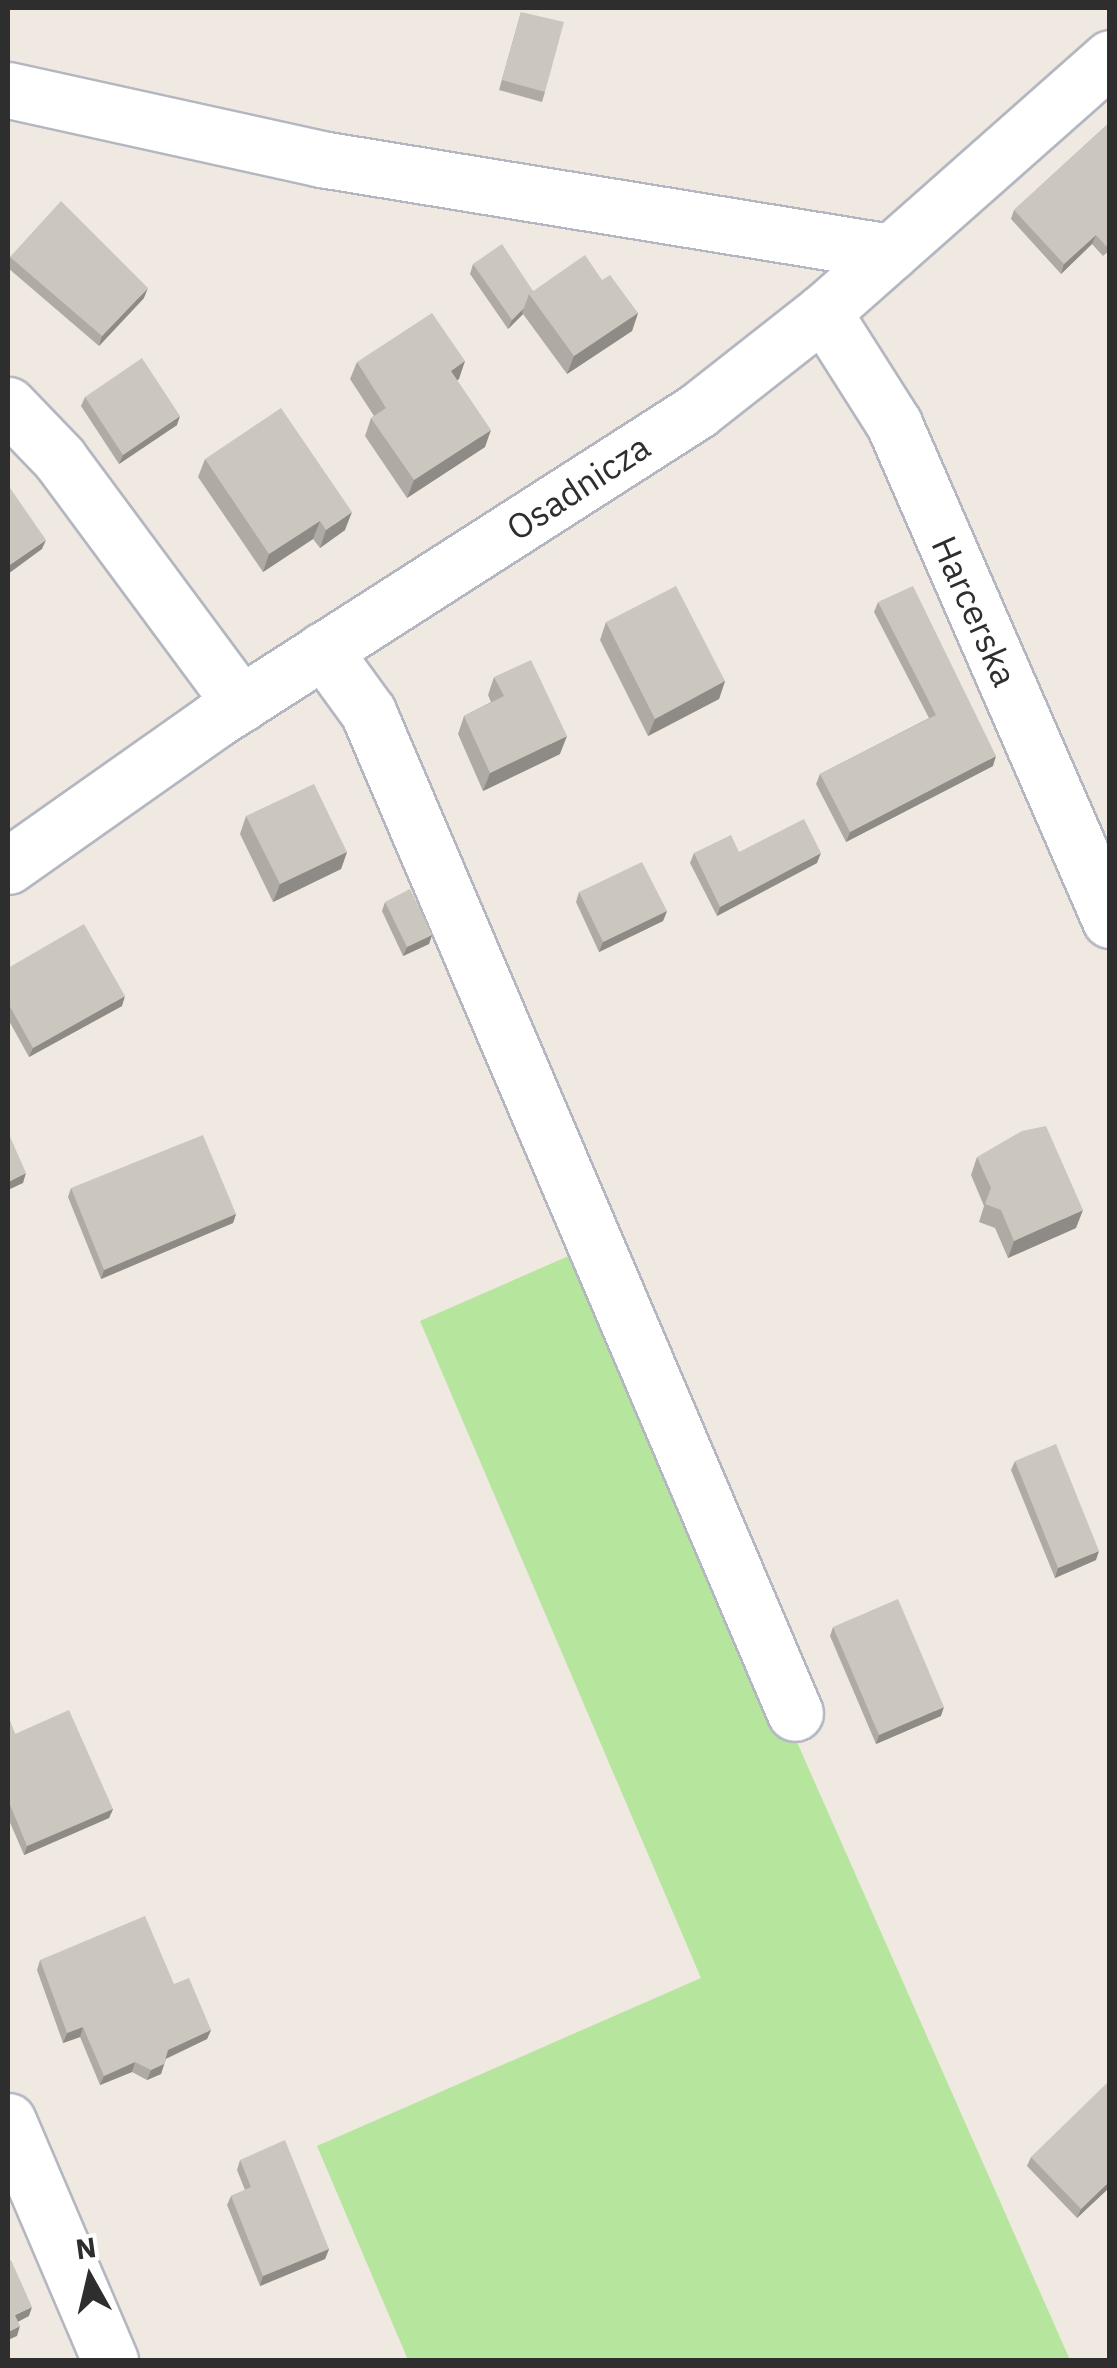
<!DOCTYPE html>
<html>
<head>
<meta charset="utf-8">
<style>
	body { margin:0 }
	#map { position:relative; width:1117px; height:2368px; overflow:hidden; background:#efe9e1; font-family:"IBM Plex Sans",sans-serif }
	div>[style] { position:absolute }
	.green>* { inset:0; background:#b6e59e }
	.roads { filter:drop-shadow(2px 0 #b4b7c1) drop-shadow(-2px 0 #b4b7c1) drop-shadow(0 2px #b4b7c1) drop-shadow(0 -2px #b4b7c1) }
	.minor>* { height:55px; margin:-27.5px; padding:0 27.5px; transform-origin:27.5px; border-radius:27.5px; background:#fff }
	.wall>* { inset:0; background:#afaba4 }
	.shaded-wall>* { inset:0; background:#8e8b86 }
	.building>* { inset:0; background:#cbc7bf }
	span { translate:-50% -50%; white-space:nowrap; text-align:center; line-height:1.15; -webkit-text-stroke:8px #fff; paint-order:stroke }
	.street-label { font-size:35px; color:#2e2e2e }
	.frame { position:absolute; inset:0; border:10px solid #2e2e2e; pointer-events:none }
	.north { position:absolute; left:40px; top:2228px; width:100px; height:100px; -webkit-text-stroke:8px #fff; paint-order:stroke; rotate:352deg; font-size:28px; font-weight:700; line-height:40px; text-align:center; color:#2e2e2e }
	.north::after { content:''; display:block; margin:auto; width:35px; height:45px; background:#2e2e2e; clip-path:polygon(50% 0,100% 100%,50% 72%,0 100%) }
</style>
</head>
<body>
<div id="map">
	<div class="green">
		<i style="clip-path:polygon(580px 1251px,1070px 2360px,408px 2360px,317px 2146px,701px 1978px,420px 1321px)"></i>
	</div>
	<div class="roads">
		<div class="minor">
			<i style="left:8px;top:90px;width:321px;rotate:12.4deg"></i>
			<i style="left:321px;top:159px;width:577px;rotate:9.28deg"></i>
			<i style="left:823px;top:312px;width:133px;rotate:57.6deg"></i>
			<i style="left:894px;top:424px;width:541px;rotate:66.47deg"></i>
			<i style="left:8px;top:405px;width:74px;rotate:46.1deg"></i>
			<i style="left:59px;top:458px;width:306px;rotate:53.5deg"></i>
			<i style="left:323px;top:650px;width:77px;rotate:54deg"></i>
			<i style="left:368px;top:712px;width:1088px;rotate:66.9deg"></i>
			<i style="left:8px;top:866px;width:253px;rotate:-35.2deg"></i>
			<i style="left:215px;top:720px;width:573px;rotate:-32.66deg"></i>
			<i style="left:697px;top:411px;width:160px;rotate:-38.2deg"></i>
			<i style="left:823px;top:312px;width:383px;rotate:-41.5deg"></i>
			<i style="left:8px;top:2121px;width:260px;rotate:66.9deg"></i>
		</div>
	</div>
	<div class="wall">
		<i style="clip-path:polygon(521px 12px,545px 92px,542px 102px,499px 90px)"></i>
		<i style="clip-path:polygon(1110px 122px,1110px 250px,1103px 256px,1092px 244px,1061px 274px,1011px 219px,1014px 210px)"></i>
		<i style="clip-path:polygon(10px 257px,144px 298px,99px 346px,8px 268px)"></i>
		<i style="clip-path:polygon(473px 264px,533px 291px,602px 280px,638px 313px,632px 331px,567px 374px,523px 314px,508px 329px,470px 274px)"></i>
		<i style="clip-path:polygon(465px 361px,457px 380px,485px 447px,407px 498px,365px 436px,371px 418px,374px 416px,350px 379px,357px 362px)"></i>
		<i style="clip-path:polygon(85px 397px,177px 425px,119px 464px,81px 406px)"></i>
		<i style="clip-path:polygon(205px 459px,345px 530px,320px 548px,313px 539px,263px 572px,198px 477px)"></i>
		<i style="clip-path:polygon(878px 602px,993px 766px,846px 842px,816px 784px,820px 774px,929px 718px,874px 612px)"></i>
		<i style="clip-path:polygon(606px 622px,725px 681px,719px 699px,648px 736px,600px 640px)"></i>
		<i style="clip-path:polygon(494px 677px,560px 754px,483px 791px,458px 734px,464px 716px,491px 702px,488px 695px)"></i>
		<i style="clip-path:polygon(246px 816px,347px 852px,341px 869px,273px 902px,240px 834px)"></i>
		<i style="clip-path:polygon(739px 852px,817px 863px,717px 916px,690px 863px,694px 853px)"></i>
		<i style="clip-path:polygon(579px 892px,667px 911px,663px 921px,599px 952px,576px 902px)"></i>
		<i style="clip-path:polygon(385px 902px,432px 935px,429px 944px,403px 956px,382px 911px)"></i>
		<i style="clip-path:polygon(8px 968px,122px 1006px,29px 1057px,8px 1019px)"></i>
		<i style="clip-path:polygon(977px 1157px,1076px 1228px,1008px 1258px,995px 1228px,979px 1222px,984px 1206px,971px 1175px)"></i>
		<i style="clip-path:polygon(71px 1188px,236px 1214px,233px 1223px,101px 1279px,68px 1197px)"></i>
		<i style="clip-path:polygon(1015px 1461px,1096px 1560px,1055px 1578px,1011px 1470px)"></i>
		<i style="clip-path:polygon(833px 1627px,941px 1716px,876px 1744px,830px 1636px)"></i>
		<i style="clip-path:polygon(8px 1716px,15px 1734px,113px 1809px,109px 1818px,24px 1855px,8px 1818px)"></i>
		<i style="clip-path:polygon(40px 1960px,174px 1984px,211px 2030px,207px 2039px,166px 2059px,161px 2074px,147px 2080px,132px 2072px,100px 2085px,80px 2037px,63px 2043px,37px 1970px)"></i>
		<i style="clip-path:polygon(1031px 2157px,1110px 2187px,1077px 2218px,1027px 2166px)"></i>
		<i style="clip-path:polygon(240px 2160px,329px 2249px,325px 2259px,260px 2286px,227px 2205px,231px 2196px,245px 2190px,237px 2170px)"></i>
	</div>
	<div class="shaded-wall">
		<i style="clip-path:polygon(1096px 235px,1092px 244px,1061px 274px,1064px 264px)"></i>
		<i style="clip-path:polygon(148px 288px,144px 298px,99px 346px,102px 336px)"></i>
		<i style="clip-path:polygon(524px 308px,522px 312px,523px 314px,508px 329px,512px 320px)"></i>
		<i style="clip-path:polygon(638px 313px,632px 331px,567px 374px,574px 356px)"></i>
		<i style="clip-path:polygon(465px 361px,459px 379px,445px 389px,451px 371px)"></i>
		<i style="clip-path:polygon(180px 416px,177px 425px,119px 464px,123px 455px)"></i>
		<i style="clip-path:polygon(491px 430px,485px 447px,407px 498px,414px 480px)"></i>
		<i style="clip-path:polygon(352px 512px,345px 530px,320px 548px,326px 530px)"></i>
		<i style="clip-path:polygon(320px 521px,313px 539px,263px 572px,269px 554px)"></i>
		<i style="clip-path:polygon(46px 540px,42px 549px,8px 574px,8px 566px)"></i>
		<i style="clip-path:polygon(725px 681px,719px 699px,648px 736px,655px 719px)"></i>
		<i style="clip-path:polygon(567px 736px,560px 754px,483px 791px,490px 773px)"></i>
		<i style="clip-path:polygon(996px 756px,993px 766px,846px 842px,850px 832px)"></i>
		<i style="clip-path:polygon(347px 852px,341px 869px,273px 902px,280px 884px)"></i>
		<i style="clip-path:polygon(821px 853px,817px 863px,717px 916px,720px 907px)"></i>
		<i style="clip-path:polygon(667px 911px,663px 921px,599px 952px,603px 942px)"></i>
		<i style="clip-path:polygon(432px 935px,429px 944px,403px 956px,407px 947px)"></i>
		<i style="clip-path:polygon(125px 996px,122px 1006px,29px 1057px,33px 1048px)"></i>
		<i style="clip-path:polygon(26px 1173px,23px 1183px,8px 1190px,8px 1182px)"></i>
		<i style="clip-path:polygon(1083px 1210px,1076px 1228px,1008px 1258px,1014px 1241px)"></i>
		<i style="clip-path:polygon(236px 1214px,233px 1223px,101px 1279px,104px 1270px)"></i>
		<i style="clip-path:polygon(1099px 1551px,1096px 1560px,1055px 1578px,1058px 1568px)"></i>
		<i style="clip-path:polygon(944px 1707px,941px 1716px,876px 1744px,879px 1735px)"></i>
		<i style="clip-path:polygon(113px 1809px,109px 1818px,24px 1855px,27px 1846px)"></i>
		<i style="clip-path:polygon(83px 2027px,80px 2037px,63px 2043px,67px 2033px)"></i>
		<i style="clip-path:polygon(211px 2030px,207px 2039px,165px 2059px,168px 2050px)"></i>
		<i style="clip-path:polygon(135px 2062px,132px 2072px,100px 2085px,104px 2076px)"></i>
		<i style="clip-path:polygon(164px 2064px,161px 2074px,147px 2080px,151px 2070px)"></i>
		<i style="clip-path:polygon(1110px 2181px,1110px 2187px,1077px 2218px,1081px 2209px)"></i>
		<i style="clip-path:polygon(329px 2249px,325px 2259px,260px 2286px,263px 2276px)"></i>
		<i style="clip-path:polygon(32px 2307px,29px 2316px,12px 2325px,15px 2315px)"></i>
		<i style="clip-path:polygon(20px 2326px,17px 2336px,8px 2340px,8px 2332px)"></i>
	</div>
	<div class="building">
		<i style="clip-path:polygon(521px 12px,564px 22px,545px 92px,502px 80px)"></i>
		<i style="clip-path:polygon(1110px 122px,1110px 243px,1106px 246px,1096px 235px,1064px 264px,1014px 210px)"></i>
		<i style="clip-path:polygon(61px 201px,148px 288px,102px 336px,10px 257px)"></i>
		<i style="clip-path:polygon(502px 244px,533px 291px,529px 294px,524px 308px,512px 320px,473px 264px)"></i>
		<i style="clip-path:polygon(585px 255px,602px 280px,610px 275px,638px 313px,574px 356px,529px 294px)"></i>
		<i style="clip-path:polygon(432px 313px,465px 361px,451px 371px,491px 430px,414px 480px,371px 418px,386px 408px,357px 362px)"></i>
		<i style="clip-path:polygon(142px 358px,180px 416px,123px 455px,85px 397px)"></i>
		<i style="clip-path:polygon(281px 408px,352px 512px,326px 530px,320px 521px,269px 554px,205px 459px)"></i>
		<i style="clip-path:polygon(8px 485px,46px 540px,8px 566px)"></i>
		<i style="clip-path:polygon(676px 586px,725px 681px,655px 719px,606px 622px)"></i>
		<i style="clip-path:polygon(913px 586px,996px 756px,850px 832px,820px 774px,936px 715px,878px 602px)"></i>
		<i style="clip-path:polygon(531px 660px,567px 736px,490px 773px,464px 716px,504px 696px,494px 677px)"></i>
		<i style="clip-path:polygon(314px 784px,347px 852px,280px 884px,246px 816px)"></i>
		<i style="clip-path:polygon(804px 819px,821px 853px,720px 907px,694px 853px,731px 835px,739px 852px)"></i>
		<i style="clip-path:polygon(642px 862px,667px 911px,603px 942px,579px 892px)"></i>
		<i style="clip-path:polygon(410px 889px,432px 935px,407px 947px,385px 902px)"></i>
		<i style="clip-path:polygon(84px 924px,125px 996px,33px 1048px,8px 1003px,8px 968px)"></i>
		<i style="clip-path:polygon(1046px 1126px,1083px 1210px,1014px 1241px,1001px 1210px,985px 1204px,991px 1188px,977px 1157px,1022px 1131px)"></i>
		<i style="clip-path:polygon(8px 1132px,26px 1173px,8px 1182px)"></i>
		<i style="clip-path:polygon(203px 1135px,236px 1214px,104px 1270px,71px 1188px)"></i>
		<i style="clip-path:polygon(1056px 1444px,1099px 1551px,1058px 1568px,1015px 1461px)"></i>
		<i style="clip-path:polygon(898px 1599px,944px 1707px,879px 1735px,833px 1627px)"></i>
		<i style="clip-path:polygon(69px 1710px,113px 1809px,27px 1846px,8px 1800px,8px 1716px,15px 1734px)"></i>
		<i style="clip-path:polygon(145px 1916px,174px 1984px,189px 1978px,211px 2030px,168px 2050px,164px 2064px,151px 2070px,135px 2062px,104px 2076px,83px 2027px,67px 2033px,40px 1960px)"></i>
		<i style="clip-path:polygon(1107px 2083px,1110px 2085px,1110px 2181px,1081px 2209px,1031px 2157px)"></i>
		<i style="clip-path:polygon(285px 2140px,329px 2249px,263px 2276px,231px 2196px,251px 2187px,240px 2160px)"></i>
		<i style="clip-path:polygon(11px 2260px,32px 2307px,15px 2315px,20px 2326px,8px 2332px,8px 2262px)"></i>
	</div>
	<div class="street-label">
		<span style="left:578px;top:487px;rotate:-33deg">Osadnicza</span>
		<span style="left:975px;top:611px;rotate:66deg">Harcerska</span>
	</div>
	<div class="frame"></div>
	<div class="north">N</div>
</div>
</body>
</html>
